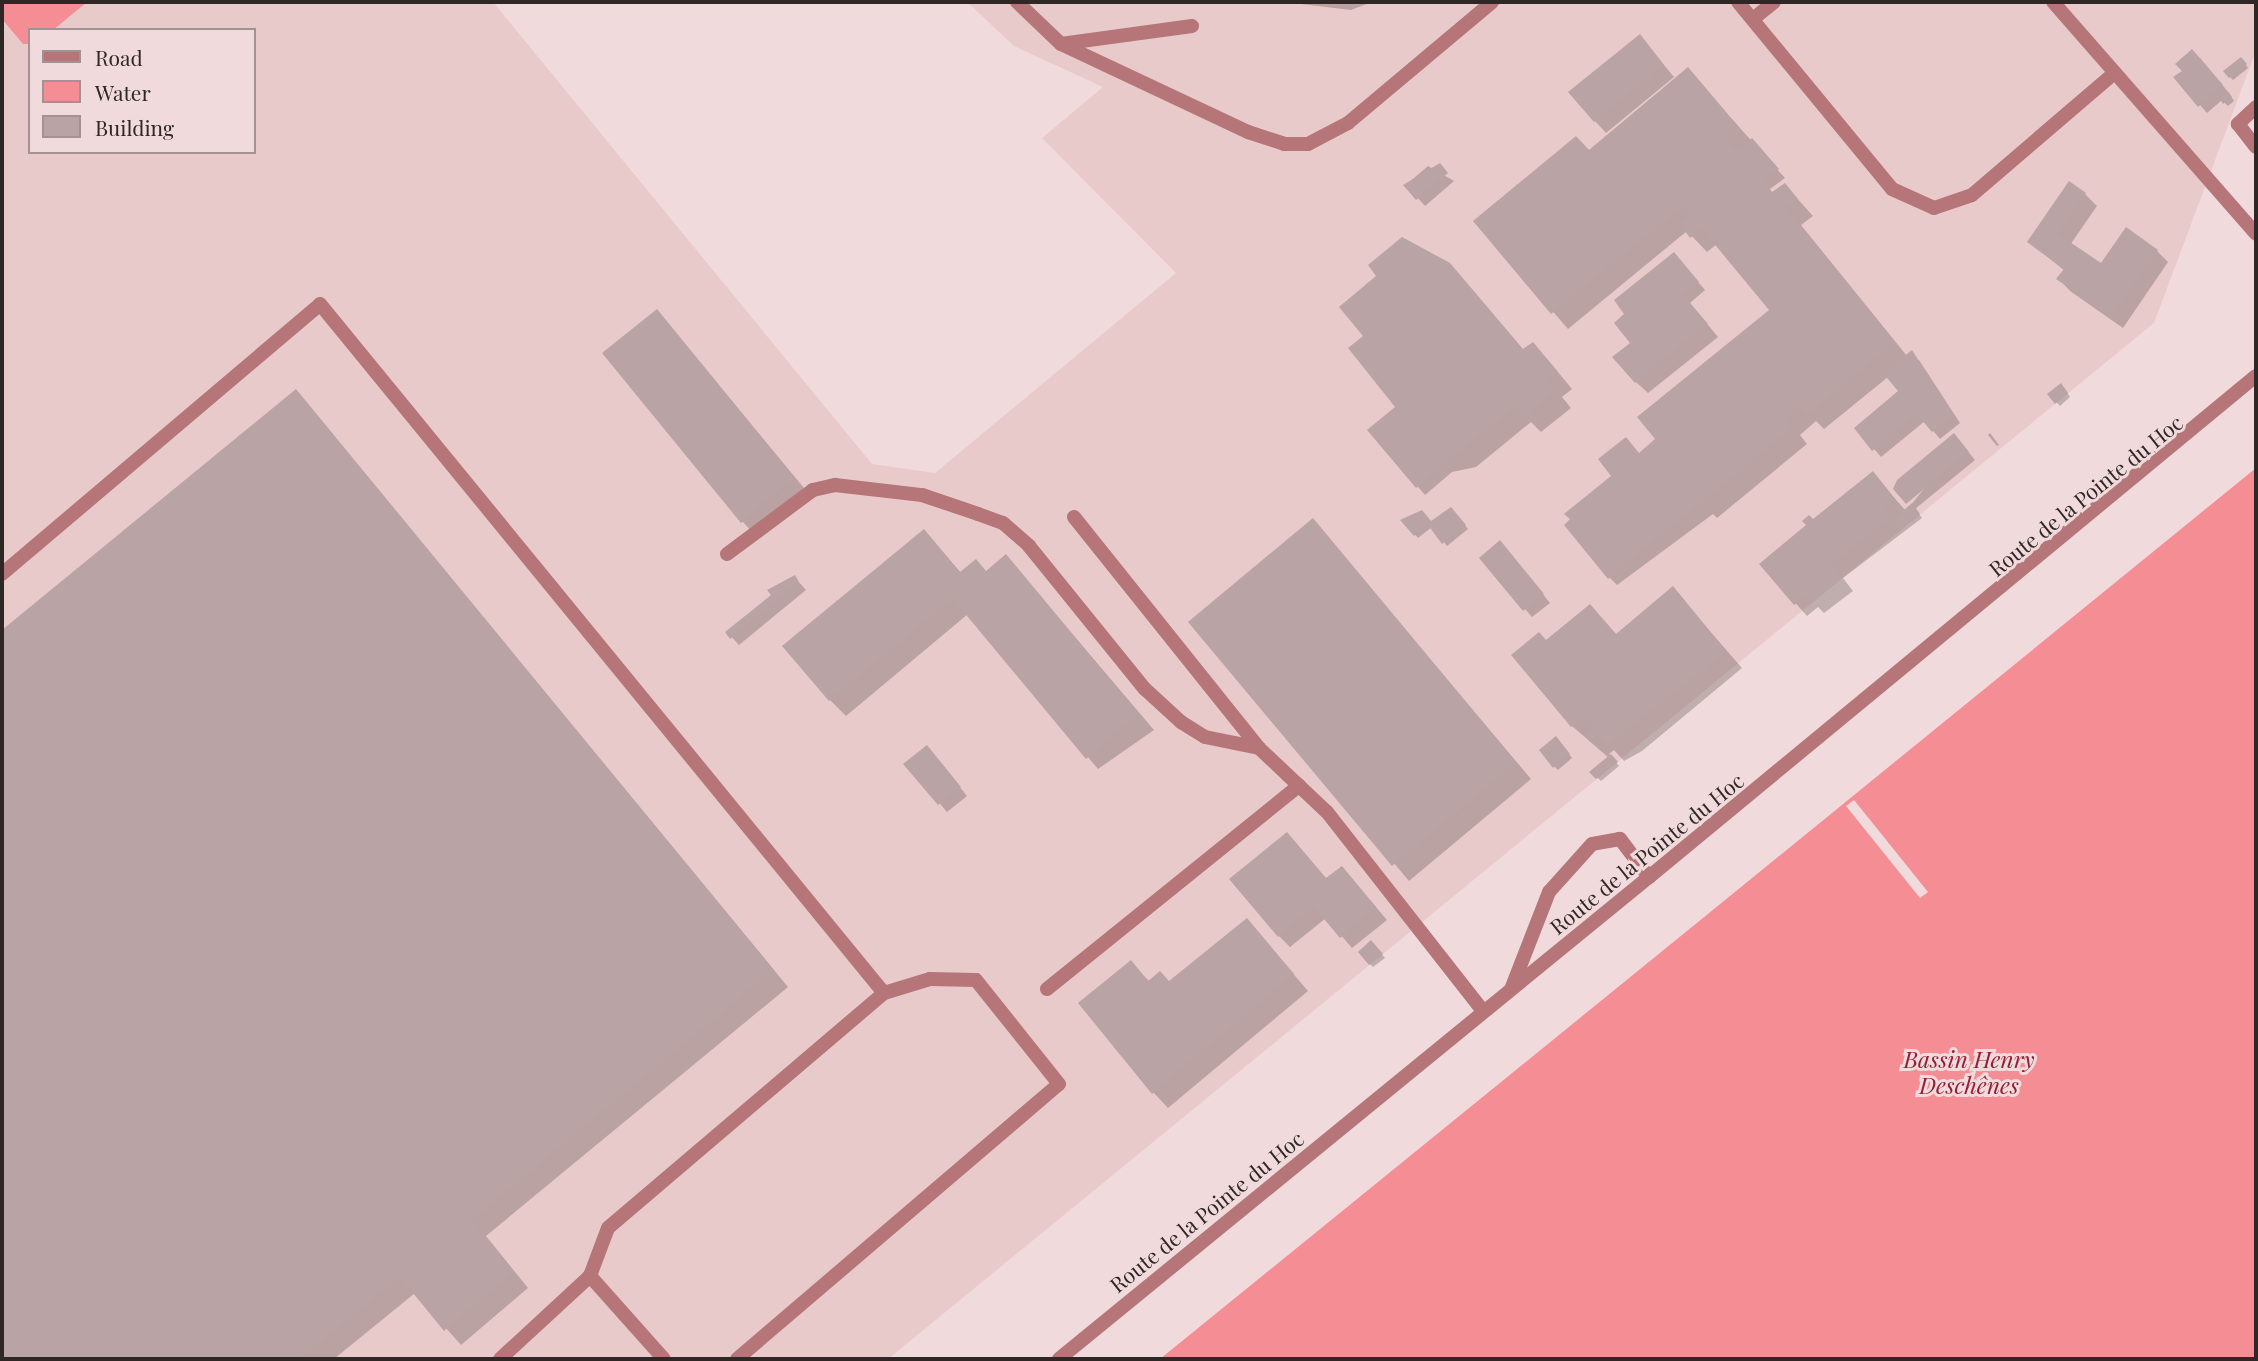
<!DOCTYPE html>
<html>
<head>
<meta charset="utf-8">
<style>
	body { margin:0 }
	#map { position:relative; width:2258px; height:1361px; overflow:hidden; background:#f1dadb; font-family:"Playfair Display",serif }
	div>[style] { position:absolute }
	.built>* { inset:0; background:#e9cacb }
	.water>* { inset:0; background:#f48d94 }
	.pier>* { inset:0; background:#f1dadb }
	.shadow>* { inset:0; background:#0003 }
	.building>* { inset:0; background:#b9a3a4 }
	.lane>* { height:14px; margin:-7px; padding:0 7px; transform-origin:7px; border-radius:7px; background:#b67578 }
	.street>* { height:14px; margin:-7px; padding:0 7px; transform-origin:7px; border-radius:7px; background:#b67578 }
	span { translate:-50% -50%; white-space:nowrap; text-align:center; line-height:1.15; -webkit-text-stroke:6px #f1dadb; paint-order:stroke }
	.street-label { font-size:21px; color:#2f2626 }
	.water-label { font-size:23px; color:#961d35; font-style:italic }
	.frame { position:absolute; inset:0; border:4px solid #2f2626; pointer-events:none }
	.legend { position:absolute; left:28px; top:28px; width:228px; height:126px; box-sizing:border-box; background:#f1dadb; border:2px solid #a39293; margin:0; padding:9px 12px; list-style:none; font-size:21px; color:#2f2626 }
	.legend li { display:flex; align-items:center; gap:14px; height:35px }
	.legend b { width:35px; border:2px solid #a39293 }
</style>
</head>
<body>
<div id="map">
	<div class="built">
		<i style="clip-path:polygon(evenodd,2px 2px,493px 2px,872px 464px,935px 473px,1176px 273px,1042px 138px,1103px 87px,1014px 46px,967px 2px,2256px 2px,2256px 51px,2154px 323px,888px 1359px,2px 1359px,2px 2px,30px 30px,254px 30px,254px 152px,30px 152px,30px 30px)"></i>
	</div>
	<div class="water">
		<i style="clip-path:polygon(2px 2px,87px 2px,53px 30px,30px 30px,30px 44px,23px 44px,2px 19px)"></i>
		<i style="clip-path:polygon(2256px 468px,2256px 1359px,1160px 1359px,1703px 918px)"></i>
	</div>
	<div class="pier">
		<i style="clip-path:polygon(1854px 800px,1928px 892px,1920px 898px,1846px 806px)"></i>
	</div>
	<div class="shadow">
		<i style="clip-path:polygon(1284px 2px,1372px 2px,1351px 10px)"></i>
		<i style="clip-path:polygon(1640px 36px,1674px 77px,1606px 133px,1595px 121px)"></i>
		<i style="clip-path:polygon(2200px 58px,2229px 93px,2234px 101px,2228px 106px,2222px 100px,2207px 113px,2200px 105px)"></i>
		<i style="clip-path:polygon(2244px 62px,2248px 68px,2233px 80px,2230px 77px)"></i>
		<i style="clip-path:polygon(1731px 118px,1785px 178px,1770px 189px,1773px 194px,1785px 185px,1813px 216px,1801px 225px,1907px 356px,1919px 360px,1960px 423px,1940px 439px,1925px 421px,1881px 457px,1856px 428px,1900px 392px,1888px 377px,1824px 429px,1816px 421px,1800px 435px,1807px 444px,1717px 518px,1713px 514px,1617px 585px,1609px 577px,1640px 455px,1688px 484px,1771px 310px,1717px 244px,1707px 252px,1687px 231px,1568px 329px,1475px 221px,1590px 152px)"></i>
		<i style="clip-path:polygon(1428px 166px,1454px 181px,1425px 206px,1406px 185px)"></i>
		<i style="clip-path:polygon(2085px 194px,2097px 206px,2070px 245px,2101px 266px,2157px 251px,2168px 262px,2123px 328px,2070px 291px,2059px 279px,2065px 271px,2029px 242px)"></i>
		<i style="clip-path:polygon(1681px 262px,1705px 290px,1690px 303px,1718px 337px,1648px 393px,1636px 382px,1632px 343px)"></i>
		<i style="clip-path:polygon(1449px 264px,1524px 351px,1532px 344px,1548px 360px,1572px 389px,1562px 397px,1571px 408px,1541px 432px,1531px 422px,1476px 467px,1452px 472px,1425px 495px,1369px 430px,1395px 409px)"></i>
		<i style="clip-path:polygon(657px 311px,809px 494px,757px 537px,742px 521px)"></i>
		<i style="clip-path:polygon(2064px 388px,2070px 397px,2060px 406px,2050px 395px)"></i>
		<i style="clip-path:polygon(296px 391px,788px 987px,486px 1236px,528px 1288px,461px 1345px,415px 1293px,334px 1359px,2px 1359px,2px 632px)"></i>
		<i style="clip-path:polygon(1990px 433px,1999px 445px,1997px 446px,1988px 435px)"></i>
		<i style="clip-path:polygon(1961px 443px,1975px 460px,1915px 509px,1922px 518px,1843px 578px,1853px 591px,1824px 613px,1818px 607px,1807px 616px,1761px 564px,1873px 474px,1906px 511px)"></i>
		<i style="clip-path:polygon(1454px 512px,1468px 529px,1447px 546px,1432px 527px,1418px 538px,1403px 521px,1432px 523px)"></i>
		<i style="clip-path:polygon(1313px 521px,1531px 779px,1409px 881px,1191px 622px)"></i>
		<i style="clip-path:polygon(924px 531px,961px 573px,986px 573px,1006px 556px,1154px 730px,1098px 769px,968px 614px,846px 716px,830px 700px)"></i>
		<i style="clip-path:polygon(1507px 550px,1550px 603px,1532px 617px,1481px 558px)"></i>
		<i style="clip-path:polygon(795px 578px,806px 590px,739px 645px,727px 632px)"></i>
		<i style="clip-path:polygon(1673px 589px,1742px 668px,1642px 751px,1624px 761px,1614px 750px,1609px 754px,1619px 766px,1601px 781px,1591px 772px,1609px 758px,1572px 726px,1513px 655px,1547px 642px,1590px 607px,1617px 635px)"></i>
		<i style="clip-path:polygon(1559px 742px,1572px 758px,1558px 770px,1554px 766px)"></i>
		<i style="clip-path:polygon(934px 755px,967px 796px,947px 812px,906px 764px)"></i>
		<i style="clip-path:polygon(1287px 834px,1327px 880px,1353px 880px,1387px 920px,1352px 948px,1326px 918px,1290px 947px,1279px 936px)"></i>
		<i style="clip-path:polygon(1247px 920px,1308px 991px,1168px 1108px,1153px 1092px,1130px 962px,1150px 982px,1169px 983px)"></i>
		<i style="clip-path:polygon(1371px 942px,1385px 958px,1373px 967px,1370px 964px)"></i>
	</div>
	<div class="building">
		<i style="clip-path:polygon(1640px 34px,1664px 65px,1594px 122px,1568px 92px)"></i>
		<i style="clip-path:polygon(2192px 49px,2223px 85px,2198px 107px,2173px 77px,2182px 71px,2175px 64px)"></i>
		<i style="clip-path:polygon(2241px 57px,2247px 64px,2229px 78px,2223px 71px)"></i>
		<i style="clip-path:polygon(1688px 67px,1737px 125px,1725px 136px,1737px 150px,1752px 138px,1779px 169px,1763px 182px,1772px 192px,1785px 183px,1798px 199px,1786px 209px,1896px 343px,1807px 415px,1800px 407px,1786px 418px,1793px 428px,1608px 579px,1564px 525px,1570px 519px,1564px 514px,1611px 476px,1598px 459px,1626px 437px,1639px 453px,1655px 439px,1637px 417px,1769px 310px,1702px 229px,1690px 238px,1679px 223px,1690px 214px,1684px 206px,1551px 314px,1473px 221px,1576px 136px,1589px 150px)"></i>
		<i style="clip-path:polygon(2228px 92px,2232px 97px,2223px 104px,2219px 98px)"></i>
		<i style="clip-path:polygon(1440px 163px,1448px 173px,1416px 200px,1403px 185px)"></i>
		<i style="clip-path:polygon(2069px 181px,2086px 193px,2058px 234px,2101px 263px,2126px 227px,2158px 250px,2111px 317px,2056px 279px,2064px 269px,2027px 242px)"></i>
		<i style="clip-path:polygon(1402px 237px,1450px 263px,1523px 349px,1533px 342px,1558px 372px,1547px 381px,1556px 391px,1524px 418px,1515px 407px,1416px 488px,1367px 430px,1395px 407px,1348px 348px,1363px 336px,1339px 307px,1376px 276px,1368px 265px)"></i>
		<i style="clip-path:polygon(1674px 252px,1699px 282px,1683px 295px,1708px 324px,1635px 383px,1612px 357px,1630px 343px,1614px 323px,1624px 314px,1614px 300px)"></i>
		<i style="clip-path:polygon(657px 309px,795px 478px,741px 523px,602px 353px)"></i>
		<i style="clip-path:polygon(1912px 350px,1953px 415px,1932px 432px,1917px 414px,1872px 451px,1854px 428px,1898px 391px,1883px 373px)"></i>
		<i style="clip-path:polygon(2061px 383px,2068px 393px,2055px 404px,2047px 394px)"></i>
		<i style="clip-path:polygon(296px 389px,774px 970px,472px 1220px,514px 1272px,444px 1331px,400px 1277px,300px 1359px,2px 1359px,2px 630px)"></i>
		<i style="clip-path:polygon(1954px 433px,1969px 452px,1906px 504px,1893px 489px,1897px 480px)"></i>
		<i style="clip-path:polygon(1873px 471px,1896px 500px,1885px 509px,1891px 517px,1832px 565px,1842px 578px,1812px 603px,1806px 596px,1794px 605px,1759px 564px,1806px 525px,1802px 521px,1809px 515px,1813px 519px)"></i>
		<i style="clip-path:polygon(1912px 503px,1920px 514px,1901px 530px,1893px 520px)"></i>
		<i style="clip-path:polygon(1451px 507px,1466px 525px,1442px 544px,1428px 525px,1414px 536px,1400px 520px,1422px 510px,1431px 521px)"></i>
		<i style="clip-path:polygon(1313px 518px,1517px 763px,1392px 866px,1188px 622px)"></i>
		<i style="clip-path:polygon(924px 529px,960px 572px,976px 559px,986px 571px,1006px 554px,1139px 714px,1086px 759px,953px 599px,829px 701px,782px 646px)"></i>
		<i style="clip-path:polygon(1500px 540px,1544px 594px,1523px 611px,1479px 558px)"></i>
		<i style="clip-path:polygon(795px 575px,799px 582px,730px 639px,725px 632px,771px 595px,767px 590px)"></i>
		<i style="clip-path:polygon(1673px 586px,1727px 652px,1607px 746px,1598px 735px,1590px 742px,1584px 734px,1592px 727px,1584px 716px,1571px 727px,1511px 655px,1539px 632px,1546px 640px,1590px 604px,1616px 634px)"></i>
		<i style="clip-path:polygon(1556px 736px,1570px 754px,1553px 768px,1539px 750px)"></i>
		<i style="clip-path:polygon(927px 745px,961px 787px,938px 805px,903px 764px)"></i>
		<i style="clip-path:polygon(1611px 754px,1618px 762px,1596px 779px,1589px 772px)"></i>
		<i style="clip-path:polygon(1287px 832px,1326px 878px,1342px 866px,1376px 907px,1340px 938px,1314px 907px,1278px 937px,1229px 879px)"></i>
		<i style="clip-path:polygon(1247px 918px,1294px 974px,1152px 1094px,1078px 1003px,1131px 960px,1148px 981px,1160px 971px,1169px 981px)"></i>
		<i style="clip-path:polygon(1371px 940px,1383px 954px,1369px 965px,1358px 952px)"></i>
	</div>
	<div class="lane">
		<i style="left:1017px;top:2px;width:61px;rotate:43.7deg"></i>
		<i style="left:1738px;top:2px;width:242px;rotate:50.5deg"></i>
		<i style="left:1892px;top:189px;width:46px;rotate:24.3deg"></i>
		<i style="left:1934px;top:208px;width:40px;rotate:-18.9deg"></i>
		<i style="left:1972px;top:195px;width:186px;rotate:-40.6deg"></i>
		<i style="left:2053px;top:2px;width:308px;rotate:48.8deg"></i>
		<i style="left:1753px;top:19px;width:27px;rotate:-39deg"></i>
		<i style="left:1192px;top:26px;width:132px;rotate:172.2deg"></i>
		<i style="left:1061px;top:44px;width:207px;rotate:25.2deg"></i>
		<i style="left:1248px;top:132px;width:38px;rotate:18deg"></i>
		<i style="left:1284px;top:144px;width:24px"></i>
		<i style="left:1308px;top:144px;width:45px;rotate:-27.7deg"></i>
		<i style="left:1348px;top:123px;width:188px;rotate:-40deg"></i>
		<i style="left:2256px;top:107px;width:25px;rotate:137deg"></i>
		<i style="left:2238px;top:124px;width:29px;rotate:52deg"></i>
		<i style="left:1074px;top:517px;width:296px;rotate:51.3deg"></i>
		<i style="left:1259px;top:748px;width:93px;rotate:43.3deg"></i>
		<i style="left:1327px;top:812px;width:253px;rotate:51.9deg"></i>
		<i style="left:727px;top:554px;width:107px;rotate:-36.7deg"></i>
		<i style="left:813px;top:490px;width:23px;rotate:-13deg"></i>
		<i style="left:835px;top:485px;width:88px;rotate:6.6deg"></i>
		<i style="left:922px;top:495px;width:59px;rotate:18.7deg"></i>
		<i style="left:978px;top:514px;width:27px;rotate:20deg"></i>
		<i style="left:1003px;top:523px;width:35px;rotate:41deg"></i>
		<i style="left:1029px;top:546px;width:184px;rotate:51deg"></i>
		<i style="left:1145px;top:689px;width:49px;rotate:42.5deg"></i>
		<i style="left:1181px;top:722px;width:28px;rotate:32deg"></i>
		<i style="left:1205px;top:737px;width:55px;rotate:11.5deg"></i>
		<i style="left:2px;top:574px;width:417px;rotate:-40.3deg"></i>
		<i style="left:320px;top:304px;width:890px;rotate:50.7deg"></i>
		<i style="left:884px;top:993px;width:362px;rotate:139.6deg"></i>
		<i style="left:608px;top:1228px;width:51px;rotate:110.6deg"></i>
		<i style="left:590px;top:1276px;width:122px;rotate:137.3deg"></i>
		<i style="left:1649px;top:877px;width:787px;rotate:-39.54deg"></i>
		<i style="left:1047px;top:989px;width:324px;rotate:-38.9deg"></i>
		<i style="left:590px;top:1276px;width:111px;rotate:48.3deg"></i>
		<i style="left:737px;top:1359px;width:423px;rotate:-40.5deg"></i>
		<i style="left:1059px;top:1084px;width:133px;rotate:-128.6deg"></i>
		<i style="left:976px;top:980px;width:46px;rotate:-178.8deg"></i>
		<i style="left:930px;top:979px;width:48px;rotate:163.1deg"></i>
	</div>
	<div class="street">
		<i style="left:1059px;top:1359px;width:762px;rotate:-39.25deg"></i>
		<i style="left:1649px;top:877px;width:48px;rotate:-127.3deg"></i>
		<i style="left:1620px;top:839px;width:28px;rotate:170deg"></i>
		<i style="left:1592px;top:844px;width:64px;rotate:131.9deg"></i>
		<i style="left:1549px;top:892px;width:102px;rotate:111.3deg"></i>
	</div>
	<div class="street-label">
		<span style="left:2085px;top:495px;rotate:-39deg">Route de la Pointe du Hoc</span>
		<span style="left:1646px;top:853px;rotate:-39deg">Route de la Pointe du Hoc</span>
		<span style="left:1206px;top:1211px;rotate:-39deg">Route de la Pointe du Hoc</span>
	</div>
	<div class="water-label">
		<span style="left:1969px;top:1072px">Bassin Henry<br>Deschênes</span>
	</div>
	<div class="frame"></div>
	<ul class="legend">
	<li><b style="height:9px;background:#b67578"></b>Road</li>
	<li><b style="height:19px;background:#f48d94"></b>Water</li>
	<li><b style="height:19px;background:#b9a3a4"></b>Building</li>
	</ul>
</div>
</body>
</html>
